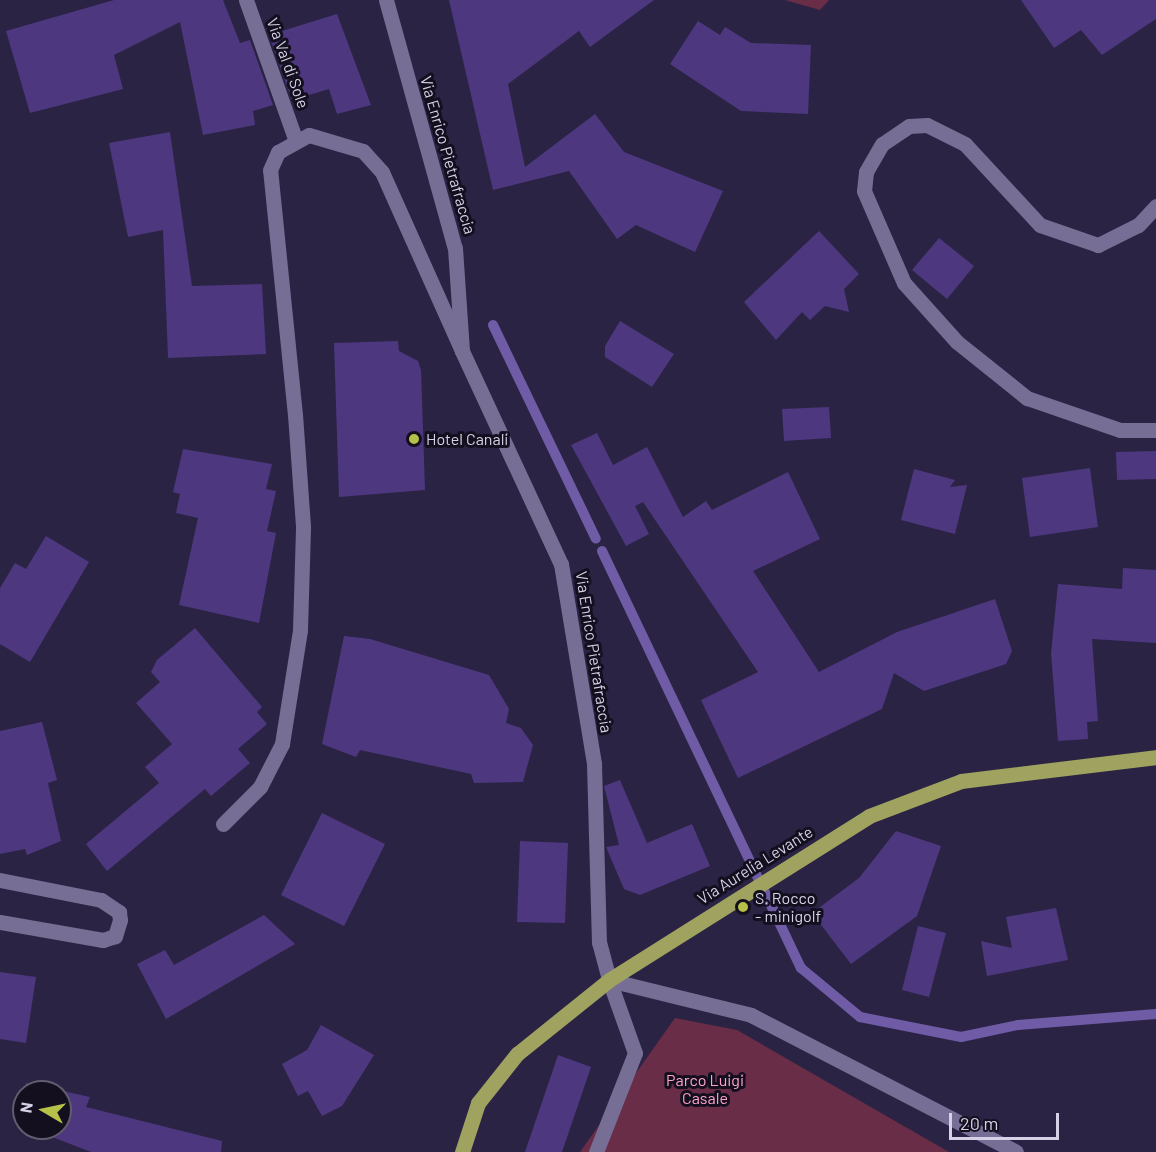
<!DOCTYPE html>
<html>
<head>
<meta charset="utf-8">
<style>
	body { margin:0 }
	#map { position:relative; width:1156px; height:1152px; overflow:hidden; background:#2b2344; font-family:Barlow,sans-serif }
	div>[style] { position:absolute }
	.green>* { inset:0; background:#692d48 }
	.stream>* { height:10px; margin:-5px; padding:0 5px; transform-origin:5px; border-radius:5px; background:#6f5ba6 }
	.building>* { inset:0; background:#4d377f }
	.pedestrian>* { height:15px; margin:-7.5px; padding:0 7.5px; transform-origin:7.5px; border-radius:7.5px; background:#776e95 }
	.minor>* { height:15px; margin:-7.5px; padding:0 7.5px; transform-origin:7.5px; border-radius:7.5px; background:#776e95 }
	.tertiary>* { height:15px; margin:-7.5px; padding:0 7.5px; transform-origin:7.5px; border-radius:7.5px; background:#776e95 }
	.primary>* { height:15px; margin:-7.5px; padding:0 7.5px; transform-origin:7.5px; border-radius:7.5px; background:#a0a35f }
	.dots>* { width:16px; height:16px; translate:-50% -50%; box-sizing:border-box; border:3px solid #130f1e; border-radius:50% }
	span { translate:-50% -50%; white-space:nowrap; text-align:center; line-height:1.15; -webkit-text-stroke:6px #130f1e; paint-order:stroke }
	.street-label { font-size:16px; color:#d5d1e6 }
	.poi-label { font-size:16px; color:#d5d1e6 }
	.left { translate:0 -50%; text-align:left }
	.park-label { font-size:16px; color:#ffa3c8 }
	.north { position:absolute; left:12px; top:1080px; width:60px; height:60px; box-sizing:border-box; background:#130f1e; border:2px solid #615d6e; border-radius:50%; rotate:279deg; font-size:16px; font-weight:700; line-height:24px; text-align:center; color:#d5d1e6 }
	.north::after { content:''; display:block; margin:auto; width:21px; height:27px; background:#b6c149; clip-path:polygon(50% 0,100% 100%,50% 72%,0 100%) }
	.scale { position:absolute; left:949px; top:1113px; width:110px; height:27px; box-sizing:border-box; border:3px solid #d5d1e6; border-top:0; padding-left:8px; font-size:18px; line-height:21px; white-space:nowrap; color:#d5d1e6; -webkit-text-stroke:4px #130f1e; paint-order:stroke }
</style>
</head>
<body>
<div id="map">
	<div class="green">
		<i style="clip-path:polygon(785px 0,829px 0,820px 10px)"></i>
		<i style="clip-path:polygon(675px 1018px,737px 1030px,949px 1152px,580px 1152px)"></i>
	</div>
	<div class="stream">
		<i style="left:493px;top:325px;width:237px;rotate:64.3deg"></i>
		<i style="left:602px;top:551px;width:462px;rotate:64.5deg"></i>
		<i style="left:801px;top:968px;width:77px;rotate:39.7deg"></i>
		<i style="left:860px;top:1017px;width:103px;rotate:11.2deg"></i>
		<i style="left:961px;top:1037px;width:58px;rotate:-11.9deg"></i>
		<i style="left:1018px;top:1025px;width:138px;rotate:-4.6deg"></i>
	</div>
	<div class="building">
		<i style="clip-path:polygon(114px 0,223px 0,240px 43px,250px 40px,273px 105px,253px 111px,255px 125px,203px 135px,180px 22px,114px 55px,123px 89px,30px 113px,6px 31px)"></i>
		<i style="clip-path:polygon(449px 0,654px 0,590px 47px,579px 31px,508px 84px,525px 167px,595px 114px,624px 152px,723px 191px,695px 252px,636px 225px,617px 239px,569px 171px,493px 190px)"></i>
		<i style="clip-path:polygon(1021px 0,1156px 0,1156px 19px,1102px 55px,1081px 30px,1054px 48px)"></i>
		<i style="clip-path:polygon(337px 14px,371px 105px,337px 114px,329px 89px,292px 100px,269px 35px)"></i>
		<i style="clip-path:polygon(698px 21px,720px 35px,725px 27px,751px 43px,811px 45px,808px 114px,741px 111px,670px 64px)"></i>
		<i style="clip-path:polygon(170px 132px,192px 286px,262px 284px,266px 354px,168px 358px,163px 230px,128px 237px,109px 143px)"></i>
		<i style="clip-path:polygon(819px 231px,859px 274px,844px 289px,849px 312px,825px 306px,810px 320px,802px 312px,776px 340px,744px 302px)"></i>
		<i style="clip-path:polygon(939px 238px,974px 266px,947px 299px,912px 270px)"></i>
		<i style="clip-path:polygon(620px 321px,674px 354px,652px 387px,605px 357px,605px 346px)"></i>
		<i style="clip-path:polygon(398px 341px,399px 351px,418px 361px,421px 370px,425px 490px,339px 497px,334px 343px)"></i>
		<i style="clip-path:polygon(829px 407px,831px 438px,784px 441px,782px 409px)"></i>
		<i style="clip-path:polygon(597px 433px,613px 465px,647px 447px,683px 517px,706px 501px,712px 510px,788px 472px,820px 539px,753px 571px,819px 672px,897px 632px,995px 599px,1012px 651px,1006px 664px,924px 691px,894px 673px,882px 709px,738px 778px,701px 700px,758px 672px,643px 502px,635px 506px,649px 534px,626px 546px,571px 445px)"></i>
		<i style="clip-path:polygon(183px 449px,272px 464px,266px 489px,276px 491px,267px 531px,276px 533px,259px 623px,179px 605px,198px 518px,176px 513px,180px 494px,173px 492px)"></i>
		<i style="clip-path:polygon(1156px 451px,1156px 479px,1117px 480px,1116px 452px)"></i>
		<i style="clip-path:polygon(1090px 468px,1098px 527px,1030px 537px,1022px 478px)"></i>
		<i style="clip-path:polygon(914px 469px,955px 480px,950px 487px,967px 485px,955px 534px,901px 520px)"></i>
		<i style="clip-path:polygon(46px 536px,89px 562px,30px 662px,0 644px,0 588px,15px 563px,26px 569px)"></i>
		<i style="clip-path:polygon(1123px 568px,1156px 570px,1156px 643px,1092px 639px,1098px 721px,1087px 722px,1088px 739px,1058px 741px,1051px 653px,1058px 584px,1122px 589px)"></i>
		<i style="clip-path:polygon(195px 628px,262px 707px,257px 712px,267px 724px,238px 749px,250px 763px,211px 796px,205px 789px,107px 871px,86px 844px,159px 783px,145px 767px,172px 744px,136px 703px,160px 682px,151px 672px,157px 660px)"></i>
		<i style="clip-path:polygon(344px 636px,370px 639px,489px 675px,509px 709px,506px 723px,521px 728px,533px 745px,523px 782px,474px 783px,471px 774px,360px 750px,356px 757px,322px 744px)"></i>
		<i style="clip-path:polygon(42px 722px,57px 780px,48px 783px,61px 841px,27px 855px,25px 849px,0 854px,0 731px)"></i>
		<i style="clip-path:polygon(620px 780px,647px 843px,692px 824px,710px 866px,640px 895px,624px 889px,606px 847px,619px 845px,604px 786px)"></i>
		<i style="clip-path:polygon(322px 813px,385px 844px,344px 926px,281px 895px)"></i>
		<i style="clip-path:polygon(896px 831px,941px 846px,917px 916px,851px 964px,812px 913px,859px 878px)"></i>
		<i style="clip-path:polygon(520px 841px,568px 843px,565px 923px,517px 922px)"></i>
		<i style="clip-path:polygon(1056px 908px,1068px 960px,987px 976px,981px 941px,1012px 948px,1006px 917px)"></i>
		<i style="clip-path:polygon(264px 915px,295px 944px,166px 1019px,137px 964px,165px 950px,174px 965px)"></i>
		<i style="clip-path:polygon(918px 926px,946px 933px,929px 997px,902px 990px)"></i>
		<i style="clip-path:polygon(0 972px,36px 977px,26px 1043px,0 1039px)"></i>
		<i style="clip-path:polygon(321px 1025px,374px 1055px,342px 1106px,322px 1116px,308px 1091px,298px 1096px,282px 1064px,307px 1050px)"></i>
		<i style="clip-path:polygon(558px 1055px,591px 1067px,562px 1152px,525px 1152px)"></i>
		<i style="clip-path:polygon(26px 1083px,90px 1097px,86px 1107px,222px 1141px,221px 1152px,91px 1152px,29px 1128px,60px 1128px,60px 1092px,24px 1092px,24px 1126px,15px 1123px)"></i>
	</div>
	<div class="pedestrian">
		<i style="left:596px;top:1152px;width:106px;rotate:-68.5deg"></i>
		<i style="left:635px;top:1053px;width:77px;rotate:-109.6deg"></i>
	</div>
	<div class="minor">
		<i style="left:246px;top:0;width:146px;rotate:70.5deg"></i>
		<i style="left:1156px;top:206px;width:26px;rotate:133deg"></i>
		<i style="left:1138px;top:225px;width:45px;rotate:153.4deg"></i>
		<i style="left:1098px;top:245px;width:61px;rotate:-161deg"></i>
		<i style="left:1040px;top:225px;width:110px;rotate:-132.8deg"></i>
		<i style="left:965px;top:144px;width:42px;rotate:-153.4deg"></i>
		<i style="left:927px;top:125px;width:18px;rotate:177deg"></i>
		<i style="left:909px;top:126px;width:32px;rotate:146deg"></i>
		<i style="left:882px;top:144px;width:32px;rotate:120deg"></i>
		<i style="left:866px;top:172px;width:19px;rotate:96deg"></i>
		<i style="left:864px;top:191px;width:100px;rotate:66.5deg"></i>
		<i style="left:904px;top:283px;width:79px;rotate:48.1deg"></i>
		<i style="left:957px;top:342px;width:90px;rotate:38.7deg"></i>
		<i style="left:1027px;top:398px;width:98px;rotate:19deg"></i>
		<i style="left:1120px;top:430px;width:36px"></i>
		<i style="left:223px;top:824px;width:52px;rotate:-45deg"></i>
		<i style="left:260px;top:787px;width:48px;rotate:-62.9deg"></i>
		<i style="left:282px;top:744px;width:115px;rotate:-81deg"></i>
		<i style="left:300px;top:630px;width:104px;rotate:-88.3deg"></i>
		<i style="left:303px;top:526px;width:111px;rotate:-94.1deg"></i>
		<i style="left:295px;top:415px;width:246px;rotate:-95.8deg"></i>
		<i style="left:270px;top:170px;width:20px;rotate:-66deg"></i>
		<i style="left:278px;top:152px;width:35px;rotate:-29deg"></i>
		<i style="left:309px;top:135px;width:56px;rotate:16.5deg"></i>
		<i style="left:363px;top:151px;width:28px;rotate:48deg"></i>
		<i style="left:382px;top:172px;width:196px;rotate:65.9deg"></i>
		<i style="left:0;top:880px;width:103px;rotate:11.2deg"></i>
		<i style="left:101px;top:900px;width:22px;rotate:34deg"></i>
		<i style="left:119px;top:912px;width:8px;rotate:83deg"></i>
		<i style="left:120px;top:920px;width:17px;rotate:107deg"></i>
		<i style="left:115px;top:936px;width:13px;rotate:162deg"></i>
		<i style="left:103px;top:940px;width:105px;rotate:-170.1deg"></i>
		<i style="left:609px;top:980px;width:146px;rotate:13.8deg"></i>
		<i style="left:751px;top:1015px;width:298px;rotate:27.3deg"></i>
	</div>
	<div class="tertiary">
		<i style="left:386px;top:0;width:257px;rotate:74.5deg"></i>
		<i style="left:455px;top:248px;width:103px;rotate:86.1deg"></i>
		<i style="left:462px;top:351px;width:235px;rotate:65.1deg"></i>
		<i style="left:561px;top:564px;width:203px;rotate:80.6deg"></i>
		<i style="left:594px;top:764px;width:178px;rotate:88.4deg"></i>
		<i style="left:599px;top:942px;width:39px;rotate:75deg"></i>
	</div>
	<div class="primary">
		<i style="left:462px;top:1152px;width:52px;rotate:-71.9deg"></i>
		<i style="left:478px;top:1103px;width:63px;rotate:-51.5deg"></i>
		<i style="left:517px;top:1054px;width:118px;rotate:-38.8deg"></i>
		<i style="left:609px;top:980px;width:307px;rotate:-32.2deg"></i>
		<i style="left:869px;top:816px;width:98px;rotate:-20.8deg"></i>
		<i style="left:961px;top:781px;width:196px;rotate:-7deg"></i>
	</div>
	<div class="dots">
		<i style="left:414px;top:439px;background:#b6c149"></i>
		<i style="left:743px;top:907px;background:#b6c149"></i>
	</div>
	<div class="street-label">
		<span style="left:288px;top:63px;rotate:70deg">Via Val di Sole</span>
		<span style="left:448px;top:155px;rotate:74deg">Via Enrico Pietrafraccia</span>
		<span style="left:594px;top:652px;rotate:81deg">Via Enrico Pietrafraccia</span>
		<span style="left:755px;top:865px;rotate:-32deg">Via Aurelia Levante</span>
	</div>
	<div class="poi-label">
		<span class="left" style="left:426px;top:439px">Hotel Canali</span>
		<span class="left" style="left:755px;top:907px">S. Rocco<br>- minigolf</span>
	</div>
	<div class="park-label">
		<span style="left:705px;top:1089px">Parco Luigi<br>Casale</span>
	</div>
	<div class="north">N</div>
	<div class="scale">20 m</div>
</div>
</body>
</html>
